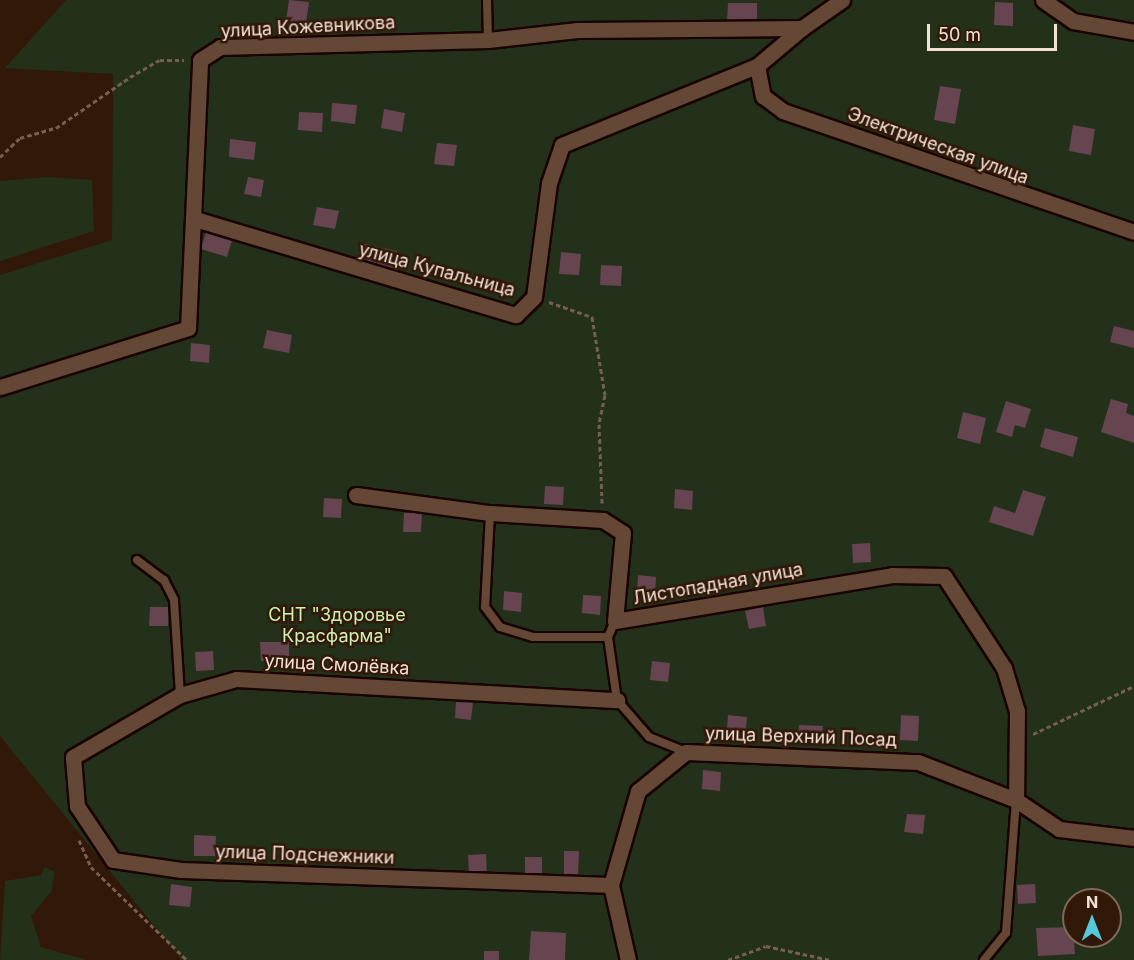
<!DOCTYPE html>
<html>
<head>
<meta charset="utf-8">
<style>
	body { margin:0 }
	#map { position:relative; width:1134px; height:960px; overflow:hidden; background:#321808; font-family:Inter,sans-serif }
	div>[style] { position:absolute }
	.green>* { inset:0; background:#23301a }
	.building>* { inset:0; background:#664450 }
	.path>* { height:3px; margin-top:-1.5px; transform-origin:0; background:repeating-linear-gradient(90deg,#765e50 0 4.5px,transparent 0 7.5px) }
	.roads { filter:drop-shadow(2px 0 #180300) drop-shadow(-2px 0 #180300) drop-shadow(0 2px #180300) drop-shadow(0 -2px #180300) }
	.service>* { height:8px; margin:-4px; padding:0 4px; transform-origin:4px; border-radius:4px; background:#644735 }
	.minor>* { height:15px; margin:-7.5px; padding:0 7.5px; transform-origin:7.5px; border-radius:7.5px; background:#644735 }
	span { translate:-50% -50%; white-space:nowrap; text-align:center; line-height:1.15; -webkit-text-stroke:5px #321808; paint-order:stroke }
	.street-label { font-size:18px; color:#f3e1d6 }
	.park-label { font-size:18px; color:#caf2b0 }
	.north { position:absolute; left:1062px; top:888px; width:60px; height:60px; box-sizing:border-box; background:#321808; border:2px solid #7f685a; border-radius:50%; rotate:0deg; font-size:16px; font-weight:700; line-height:24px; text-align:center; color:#f3e1d6 }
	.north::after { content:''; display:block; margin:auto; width:21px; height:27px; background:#54cade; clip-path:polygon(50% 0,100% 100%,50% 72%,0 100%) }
	.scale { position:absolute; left:927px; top:24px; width:130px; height:27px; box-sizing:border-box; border:3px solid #f3e1d6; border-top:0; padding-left:8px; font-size:18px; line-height:21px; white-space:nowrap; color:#f3e1d6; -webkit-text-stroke:4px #321808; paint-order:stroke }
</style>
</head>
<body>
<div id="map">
	<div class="green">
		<i style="clip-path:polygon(evenodd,66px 0,1134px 0,1134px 960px,182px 960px,0 736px,0 275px,112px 240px,113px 74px,5px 68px,66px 0,1074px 900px,1110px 900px,1110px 936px,1074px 936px,1074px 900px)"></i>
		<i style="clip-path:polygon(49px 177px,92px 180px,94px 231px,0 261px,0 181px)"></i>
		<i style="clip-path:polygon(45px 867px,55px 872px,51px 892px,31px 916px,41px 947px,87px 960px,0 960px,5px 881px,41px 875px)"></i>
	</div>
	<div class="building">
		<i style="clip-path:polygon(289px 0,309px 2px,306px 23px,286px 21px)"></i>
		<i style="clip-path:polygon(995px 2px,1013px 3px,1013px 26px,994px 25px)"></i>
		<i style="clip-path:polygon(728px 3px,757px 3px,757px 21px,727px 21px)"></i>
		<i style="clip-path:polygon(940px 86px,961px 89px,955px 124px,934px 120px)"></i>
		<i style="clip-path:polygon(332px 103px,357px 105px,355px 124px,331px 121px)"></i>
		<i style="clip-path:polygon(384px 109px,405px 113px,402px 132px,381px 128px)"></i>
		<i style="clip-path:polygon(299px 112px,323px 113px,322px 132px,298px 130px)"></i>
		<i style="clip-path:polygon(1073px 125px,1095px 129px,1091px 155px,1069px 151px)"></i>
		<i style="clip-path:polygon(230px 139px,256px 142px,254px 160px,229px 157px)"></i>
		<i style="clip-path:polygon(437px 143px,457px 145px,454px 166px,434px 164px)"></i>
		<i style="clip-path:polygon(248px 177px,264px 180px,261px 197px,244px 194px)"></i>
		<i style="clip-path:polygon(317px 207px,339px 211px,335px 229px,313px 225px)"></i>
		<i style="clip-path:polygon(206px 232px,232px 240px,227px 257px,201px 249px)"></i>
		<i style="clip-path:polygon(361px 243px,397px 251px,393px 269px,357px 261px)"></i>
		<i style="clip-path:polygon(561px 252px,581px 254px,579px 275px,559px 274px)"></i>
		<i style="clip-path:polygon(601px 265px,622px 266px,621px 286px,600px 285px)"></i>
		<i style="clip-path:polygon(1114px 326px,1134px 331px,1134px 348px,1110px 342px)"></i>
		<i style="clip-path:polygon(267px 330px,292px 335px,289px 353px,263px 348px)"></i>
		<i style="clip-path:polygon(191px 343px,210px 345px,209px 363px,190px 361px)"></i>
		<i style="clip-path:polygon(1111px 399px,1128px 404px,1126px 413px,1134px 416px,1134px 443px,1101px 432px)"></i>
		<i style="clip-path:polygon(1006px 401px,1031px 409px,1025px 428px,1015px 425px,1012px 437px,996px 432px)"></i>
		<i style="clip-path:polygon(963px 412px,986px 418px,980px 444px,957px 438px)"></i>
		<i style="clip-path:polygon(1045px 428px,1078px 437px,1073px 457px,1040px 447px)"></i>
		<i style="clip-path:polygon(545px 486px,564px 487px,563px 505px,544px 504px)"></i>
		<i style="clip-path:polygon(675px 489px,693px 491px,692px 510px,674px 508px)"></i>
		<i style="clip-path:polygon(1023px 490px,1046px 497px,1033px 536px,989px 522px,994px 506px,1015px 513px)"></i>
		<i style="clip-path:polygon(324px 498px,342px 499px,341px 518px,323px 517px)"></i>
		<i style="clip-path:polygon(404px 513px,422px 513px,421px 532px,403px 532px)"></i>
		<i style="clip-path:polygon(870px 543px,871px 562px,853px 563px,852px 544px)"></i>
		<i style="clip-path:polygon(638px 575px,656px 577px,655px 596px,637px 594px)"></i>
		<i style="clip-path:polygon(504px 591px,522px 593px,521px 612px,503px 610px)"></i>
		<i style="clip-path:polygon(583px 595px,601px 596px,600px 615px,582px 613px)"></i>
		<i style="clip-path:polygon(150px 607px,168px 607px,168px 626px,149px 626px)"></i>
		<i style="clip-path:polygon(763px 607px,766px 626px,749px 629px,745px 611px)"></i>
		<i style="clip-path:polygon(260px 642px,289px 642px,289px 661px,261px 661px)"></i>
		<i style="clip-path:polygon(213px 651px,214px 670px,196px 671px,195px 652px)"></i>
		<i style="clip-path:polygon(652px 661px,670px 663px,668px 682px,650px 680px)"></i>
		<i style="clip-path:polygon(456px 702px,473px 703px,471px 720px,455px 718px)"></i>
		<i style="clip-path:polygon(728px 715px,747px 717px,745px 742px,726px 741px)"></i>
		<i style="clip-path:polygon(901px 715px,919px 716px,918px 741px,900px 740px)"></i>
		<i style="clip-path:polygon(799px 725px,823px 726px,821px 745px,798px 743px)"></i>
		<i style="clip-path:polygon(703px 770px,721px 772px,720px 791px,702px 789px)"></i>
		<i style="clip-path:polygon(907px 814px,925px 815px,923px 834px,904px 832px)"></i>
		<i style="clip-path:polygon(194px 835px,216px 836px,215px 856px,194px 856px)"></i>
		<i style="clip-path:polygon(564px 851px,579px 851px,578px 877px,564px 876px)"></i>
		<i style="clip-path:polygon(486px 854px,487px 876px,469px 876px,468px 855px)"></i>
		<i style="clip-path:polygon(525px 857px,542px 857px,542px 876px,525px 876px)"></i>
		<i style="clip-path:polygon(171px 884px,192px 887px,190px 907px,169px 905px)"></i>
		<i style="clip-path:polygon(1035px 884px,1036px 903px,1018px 904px,1017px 885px)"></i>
		<i style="clip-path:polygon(1073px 927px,1075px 954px,1038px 956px,1036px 928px)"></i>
		<i style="clip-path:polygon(531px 931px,566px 933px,565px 960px,529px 960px)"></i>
		<i style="clip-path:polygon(484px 951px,499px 951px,499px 960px,484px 960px)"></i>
	</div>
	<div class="path">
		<i style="left:0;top:157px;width:28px;rotate:-44deg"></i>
		<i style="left:20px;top:138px;width:37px;rotate:-16deg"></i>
		<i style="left:56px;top:128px;width:90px;rotate:-34.6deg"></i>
		<i style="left:130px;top:77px;width:34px;rotate:-30deg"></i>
		<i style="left:160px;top:60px;width:24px"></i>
		<i style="left:549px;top:302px;width:46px;rotate:19.2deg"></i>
		<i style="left:592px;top:317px;width:79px;rotate:80.5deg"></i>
		<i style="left:605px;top:395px;width:30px;rotate:102deg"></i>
		<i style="left:599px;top:424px;width:79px;rotate:87.8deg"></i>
		<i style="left:1033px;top:734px;width:112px;rotate:-25.4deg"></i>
		<i style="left:79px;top:840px;width:30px;rotate:66deg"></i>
		<i style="left:91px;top:867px;width:134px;rotate:44.1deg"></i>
		<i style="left:728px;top:960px;width:40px;rotate:-20.2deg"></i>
		<i style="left:766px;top:946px;width:66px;rotate:12.3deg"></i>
	</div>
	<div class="roads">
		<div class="service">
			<i style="left:487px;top:0;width:40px;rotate:88.6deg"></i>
			<i style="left:490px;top:513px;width:94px;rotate:93deg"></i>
			<i style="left:485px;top:607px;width:25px;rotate:53deg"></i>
			<i style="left:500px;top:627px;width:34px;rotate:17deg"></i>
			<i style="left:533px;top:637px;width:75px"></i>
			<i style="left:137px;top:560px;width:34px;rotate:37deg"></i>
			<i style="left:164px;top:580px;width:22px;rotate:63deg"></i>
			<i style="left:174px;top:600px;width:95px;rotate:86.4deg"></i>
			<i style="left:615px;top:621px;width:17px;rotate:114deg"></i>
			<i style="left:608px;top:637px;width:64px;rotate:81.9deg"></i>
			<i style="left:617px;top:700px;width:49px;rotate:49.1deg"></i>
			<i style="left:649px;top:737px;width:40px;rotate:22deg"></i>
			<i style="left:984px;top:960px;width:35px;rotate:-51deg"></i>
			<i style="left:1006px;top:933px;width:133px;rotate:-85.7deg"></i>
		</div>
		<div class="minor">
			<i style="left:1043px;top:0;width:37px;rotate:35deg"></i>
			<i style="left:1073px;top:21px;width:62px;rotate:10.2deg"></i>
			<i style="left:757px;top:66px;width:31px;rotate:79deg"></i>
			<i style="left:763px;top:96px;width:25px;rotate:37deg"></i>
			<i style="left:783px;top:111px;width:371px;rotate:19deg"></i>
			<i style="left:195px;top:219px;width:335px;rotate:16.7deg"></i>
			<i style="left:516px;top:315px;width:25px;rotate:-45deg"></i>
			<i style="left:534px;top:297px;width:115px;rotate:-82.5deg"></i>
			<i style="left:549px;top:183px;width:40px;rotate:-71.1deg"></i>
			<i style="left:562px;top:145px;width:210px;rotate:-22.1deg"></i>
			<i style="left:757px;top:66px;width:59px;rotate:-40.2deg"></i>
			<i style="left:0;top:387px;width:197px;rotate:-17.4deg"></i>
			<i style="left:188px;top:328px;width:268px;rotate:-87.4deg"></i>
			<i style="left:200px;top:60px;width:24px;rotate:-33deg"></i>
			<i style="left:220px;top:47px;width:268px;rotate:-1.5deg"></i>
			<i style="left:488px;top:40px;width:90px;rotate:-6.4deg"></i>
			<i style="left:577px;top:30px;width:225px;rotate:-0.5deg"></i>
			<i style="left:802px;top:28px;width:49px;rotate:-35deg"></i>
			<i style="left:356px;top:495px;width:135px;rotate:7.7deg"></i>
			<i style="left:490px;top:513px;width:113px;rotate:3.5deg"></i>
			<i style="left:603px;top:520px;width:24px;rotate:33deg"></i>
			<i style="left:623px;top:533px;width:88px;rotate:95.2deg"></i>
			<i style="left:615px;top:621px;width:281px;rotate:-9.4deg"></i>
			<i style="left:892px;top:575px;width:52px;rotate:1.1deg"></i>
			<i style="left:944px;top:576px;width:110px;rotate:56.9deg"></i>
			<i style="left:1004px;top:668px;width:45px;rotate:73.2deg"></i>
			<i style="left:1017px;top:711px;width:89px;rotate:90.6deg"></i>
			<i style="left:611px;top:885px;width:430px;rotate:-178deg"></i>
			<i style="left:181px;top:870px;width:69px;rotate:-171.6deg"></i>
			<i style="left:113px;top:860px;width:65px;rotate:-123.7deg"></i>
			<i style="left:77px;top:806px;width:49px;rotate:-94.7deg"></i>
			<i style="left:73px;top:757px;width:124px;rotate:-30.1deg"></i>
			<i style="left:180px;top:695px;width:58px;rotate:-15.9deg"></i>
			<i style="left:236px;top:679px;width:382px;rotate:3.2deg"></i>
			<i style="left:628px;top:960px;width:77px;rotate:-102.8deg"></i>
			<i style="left:611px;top:885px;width:98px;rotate:-74deg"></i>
			<i style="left:638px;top:791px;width:62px;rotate:-39.1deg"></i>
			<i style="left:686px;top:752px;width:232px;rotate:2.5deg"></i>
			<i style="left:918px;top:762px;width:105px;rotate:21.2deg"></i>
			<i style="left:1016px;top:800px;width:52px;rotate:34deg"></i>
			<i style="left:1059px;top:829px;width:76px;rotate:6.8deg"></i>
		</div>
	</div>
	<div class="street-label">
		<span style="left:308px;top:27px;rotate:-3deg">улица Кожевникова</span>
		<span style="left:938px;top:146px;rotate:20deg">Электрическая улица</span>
		<span style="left:437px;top:270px;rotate:15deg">улица Купальница</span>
		<span style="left:718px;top:584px;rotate:-10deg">Листопадная улица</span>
		<span style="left:337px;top:665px;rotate:3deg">улица Смолёвка</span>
		<span style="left:801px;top:737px;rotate:2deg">улица Верхний Посад</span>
		<span style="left:305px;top:855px;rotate:2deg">улица Подснежники</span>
	</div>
	<div class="park-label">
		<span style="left:337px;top:626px">СНТ "Здоровье<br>Красфарма"</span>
	</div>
	<div class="north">N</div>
	<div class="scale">50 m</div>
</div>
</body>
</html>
